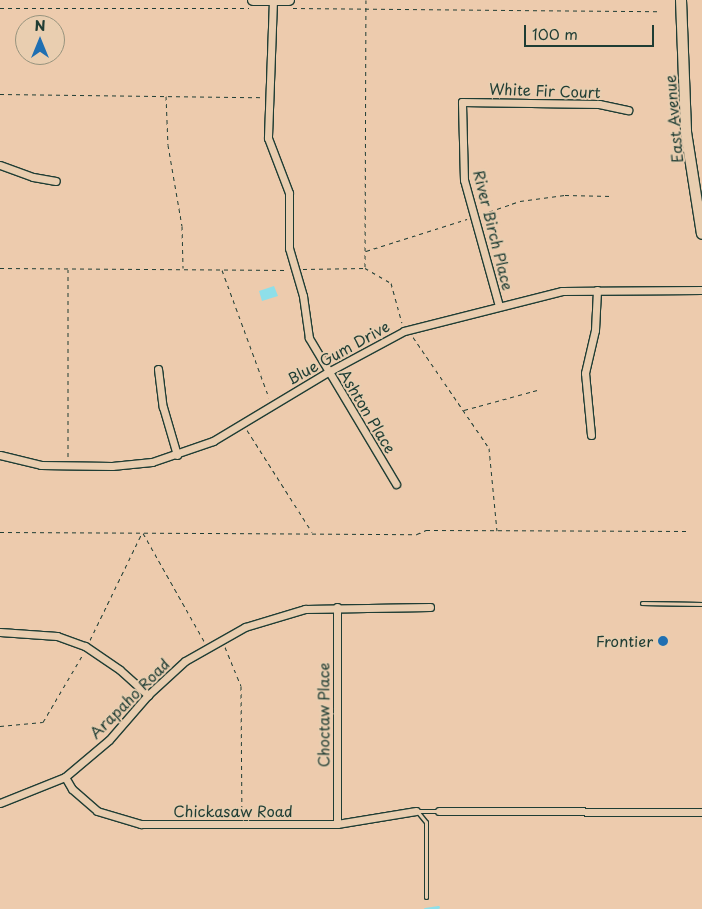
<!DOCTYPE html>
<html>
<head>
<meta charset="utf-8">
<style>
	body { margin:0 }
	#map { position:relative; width:702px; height:909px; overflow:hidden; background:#edcbad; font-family:"Playpen Sans",sans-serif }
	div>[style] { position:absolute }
	.water>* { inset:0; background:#8edfe9 }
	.stream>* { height:2.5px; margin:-1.25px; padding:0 1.25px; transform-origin:1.25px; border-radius:1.25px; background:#8edfe9 }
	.path>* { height:1px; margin-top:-0.5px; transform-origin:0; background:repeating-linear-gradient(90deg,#1f3d34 0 4px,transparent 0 8px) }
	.roads { filter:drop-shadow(1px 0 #1f3d34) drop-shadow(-1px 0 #1f3d34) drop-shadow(0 1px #1f3d34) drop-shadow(0 -1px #1f3d34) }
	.lane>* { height:3px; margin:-1.5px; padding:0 1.5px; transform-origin:1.5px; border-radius:1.5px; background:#e9ceb0 }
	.street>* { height:7px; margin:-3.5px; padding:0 3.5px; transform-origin:3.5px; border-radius:3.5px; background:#e9ceb0 }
	.secondary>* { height:10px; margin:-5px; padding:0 5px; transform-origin:5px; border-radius:5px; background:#e9ceb0 }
	.dots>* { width:14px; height:14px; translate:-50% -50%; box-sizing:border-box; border:2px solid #e9ceb0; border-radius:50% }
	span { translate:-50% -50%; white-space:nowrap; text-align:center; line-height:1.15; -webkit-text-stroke:4px #e9ceb0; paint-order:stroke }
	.street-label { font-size:15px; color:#1f3d34 }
	.poi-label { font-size:15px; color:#1f3d34 }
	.right { translate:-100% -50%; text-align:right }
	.north { position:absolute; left:15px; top:15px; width:50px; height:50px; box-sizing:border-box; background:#e9ceb0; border:1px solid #98947e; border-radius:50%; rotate:0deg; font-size:14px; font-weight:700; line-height:20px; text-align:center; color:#1f3d34 }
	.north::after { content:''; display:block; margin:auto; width:18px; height:22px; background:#1f6fb2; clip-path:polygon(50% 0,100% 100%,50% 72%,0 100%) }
	.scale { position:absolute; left:524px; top:25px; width:130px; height:22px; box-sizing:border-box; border:2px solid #1f3d34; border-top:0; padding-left:6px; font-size:15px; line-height:18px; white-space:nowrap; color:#1f3d34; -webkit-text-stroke:4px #e9ceb0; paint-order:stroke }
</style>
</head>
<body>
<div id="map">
	<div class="water">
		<i style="clip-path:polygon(274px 286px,278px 296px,262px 301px,259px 291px)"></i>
	</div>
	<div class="stream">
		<i style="left:425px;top:909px;width:13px;rotate:-9deg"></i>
	</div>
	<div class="path">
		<i style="left:0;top:8px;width:249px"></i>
		<i style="left:293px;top:8px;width:367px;rotate:0.5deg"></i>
		<i style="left:0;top:94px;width:261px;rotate:0.7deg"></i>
		<i style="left:166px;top:96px;width:49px;rotate:87.7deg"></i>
		<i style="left:168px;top:145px;width:82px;rotate:80.2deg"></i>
		<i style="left:182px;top:226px;width:42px;rotate:88.6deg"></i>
		<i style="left:482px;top:214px;width:40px;rotate:-18.9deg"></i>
		<i style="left:520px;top:201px;width:45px;rotate:-7.6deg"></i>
		<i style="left:565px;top:195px;width:47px;rotate:1.2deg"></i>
		<i style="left:366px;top:251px;width:106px;rotate:-17.6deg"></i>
		<i style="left:365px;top:267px;width:267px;rotate:-89.8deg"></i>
		<i style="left:0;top:268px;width:287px;rotate:0.4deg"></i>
		<i style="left:68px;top:269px;width:188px;rotate:90deg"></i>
		<i style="left:303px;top:269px;width:62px;rotate:-0.9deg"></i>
		<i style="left:365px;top:268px;width:30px;rotate:30deg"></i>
		<i style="left:391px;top:283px;width:41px;rotate:74.6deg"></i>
		<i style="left:222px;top:270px;width:136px;rotate:69.8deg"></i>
		<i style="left:413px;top:337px;width:135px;rotate:55.6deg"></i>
		<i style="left:489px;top:448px;width:83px;rotate:84.5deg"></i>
		<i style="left:464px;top:410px;width:76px;rotate:-15.3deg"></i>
		<i style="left:247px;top:430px;width:121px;rotate:57.5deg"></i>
		<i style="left:0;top:532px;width:417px;rotate:0.3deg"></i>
		<i style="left:417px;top:534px;width:10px;rotate:-24deg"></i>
		<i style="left:426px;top:530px;width:261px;rotate:0.2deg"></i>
		<i style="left:143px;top:533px;width:124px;rotate:60.5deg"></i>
		<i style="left:90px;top:640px;width:119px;rotate:-64.1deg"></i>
		<i style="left:225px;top:647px;width:42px;rotate:67.7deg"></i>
		<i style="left:241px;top:686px;width:131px;rotate:89.6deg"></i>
		<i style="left:0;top:726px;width:43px;rotate:-5.3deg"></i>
		<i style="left:43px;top:722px;width:79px;rotate:-59.5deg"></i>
	</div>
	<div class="roads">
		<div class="lane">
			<i style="left:642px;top:603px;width:60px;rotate:1deg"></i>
			<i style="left:417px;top:811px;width:14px;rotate:51deg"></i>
			<i style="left:426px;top:822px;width:75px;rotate:90deg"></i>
			<i style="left:417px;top:811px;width:21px"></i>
		</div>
		<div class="street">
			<i style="left:273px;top:0;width:138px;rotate:92.1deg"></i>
			<i style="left:268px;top:138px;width:59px;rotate:69.1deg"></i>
			<i style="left:289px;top:193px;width:55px;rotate:90deg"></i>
			<i style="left:289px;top:248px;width:50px;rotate:73.7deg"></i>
			<i style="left:303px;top:296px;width:42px;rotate:81.9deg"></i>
			<i style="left:309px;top:338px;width:170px;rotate:59.2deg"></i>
			<i style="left:0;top:165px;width:35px;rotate:20deg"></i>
			<i style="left:33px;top:177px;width:23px;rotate:10deg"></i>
			<i style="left:499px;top:306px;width:131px;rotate:-105.5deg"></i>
			<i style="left:464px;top:180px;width:78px;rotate:-91.5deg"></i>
			<i style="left:462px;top:102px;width:137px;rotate:0.8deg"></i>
			<i style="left:599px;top:104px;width:30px;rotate:12deg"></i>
			<i style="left:158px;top:369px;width:38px;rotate:83deg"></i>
			<i style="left:163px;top:407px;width:50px;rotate:73.7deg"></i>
			<i style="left:591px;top:435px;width:62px;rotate:-95.5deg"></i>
			<i style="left:585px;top:373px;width:44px;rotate:-76.9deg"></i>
			<i style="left:595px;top:330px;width:40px;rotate:-87.1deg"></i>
			<i style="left:0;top:455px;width:42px;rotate:13.7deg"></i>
			<i style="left:41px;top:465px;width:71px;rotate:0.8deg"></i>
			<i style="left:112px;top:466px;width:40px;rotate:-5.7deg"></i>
			<i style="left:152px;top:462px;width:65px;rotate:-19deg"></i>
			<i style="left:213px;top:441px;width:134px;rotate:-31deg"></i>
			<i style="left:328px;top:372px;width:86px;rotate:-28.3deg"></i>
			<i style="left:404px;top:331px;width:163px;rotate:-14.2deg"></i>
			<i style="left:562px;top:291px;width:140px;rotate:-0.4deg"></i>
			<i style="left:0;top:632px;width:57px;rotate:4deg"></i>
			<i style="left:57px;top:636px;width:30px;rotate:20deg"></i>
			<i style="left:85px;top:646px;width:42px;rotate:34.4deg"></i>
			<i style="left:120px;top:670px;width:38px;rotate:42deg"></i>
			<i style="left:65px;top:777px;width:14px;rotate:60deg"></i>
			<i style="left:72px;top:789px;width:33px;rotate:41deg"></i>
			<i style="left:97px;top:811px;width:46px;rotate:16.5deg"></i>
			<i style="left:141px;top:824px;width:196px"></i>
			<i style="left:337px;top:824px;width:80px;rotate:-9.3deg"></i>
			<i style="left:0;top:803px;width:70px;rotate:-21.8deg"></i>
			<i style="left:65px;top:777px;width:57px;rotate:-40.1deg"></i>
			<i style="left:109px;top:740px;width:60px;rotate:-49.1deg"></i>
			<i style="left:148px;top:695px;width:50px;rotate:-42.6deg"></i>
			<i style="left:185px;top:661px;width:69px;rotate:-29.5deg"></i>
			<i style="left:245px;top:627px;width:63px;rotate:-16.7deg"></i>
			<i style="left:305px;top:609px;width:125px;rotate:-0.9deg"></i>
			<i style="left:439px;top:811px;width:263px;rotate:0.2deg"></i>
			<i style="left:337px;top:824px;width:217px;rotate:-90deg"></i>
		</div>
		<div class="secondary">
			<i style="left:253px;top:0;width:36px"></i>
			<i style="left:681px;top:0;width:132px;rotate:87.8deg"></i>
			<i style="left:686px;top:132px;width:103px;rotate:81.1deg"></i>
		</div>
	</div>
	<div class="dots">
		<i style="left:663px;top:641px;background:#1f6fb2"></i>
	</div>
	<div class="street-label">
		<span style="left:545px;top:90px;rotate:2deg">White Fir Court</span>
		<span style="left:673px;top:119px;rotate:-95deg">East Avenue</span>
		<span style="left:494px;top:230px;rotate:76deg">River Birch Place</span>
		<span style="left:338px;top:352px;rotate:-29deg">Blue Gum Drive</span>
		<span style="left:368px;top:411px;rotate:59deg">Ashton Place</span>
		<span style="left:129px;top:698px;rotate:-45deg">Arapaho Road</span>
		<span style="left:323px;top:715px;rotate:-90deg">Choctaw Place</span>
		<span style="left:233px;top:811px">Chickasaw Road</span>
	</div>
	<div class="poi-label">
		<span class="right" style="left:653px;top:641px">Frontier</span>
	</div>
	<div class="north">N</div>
	<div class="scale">100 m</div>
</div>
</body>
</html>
